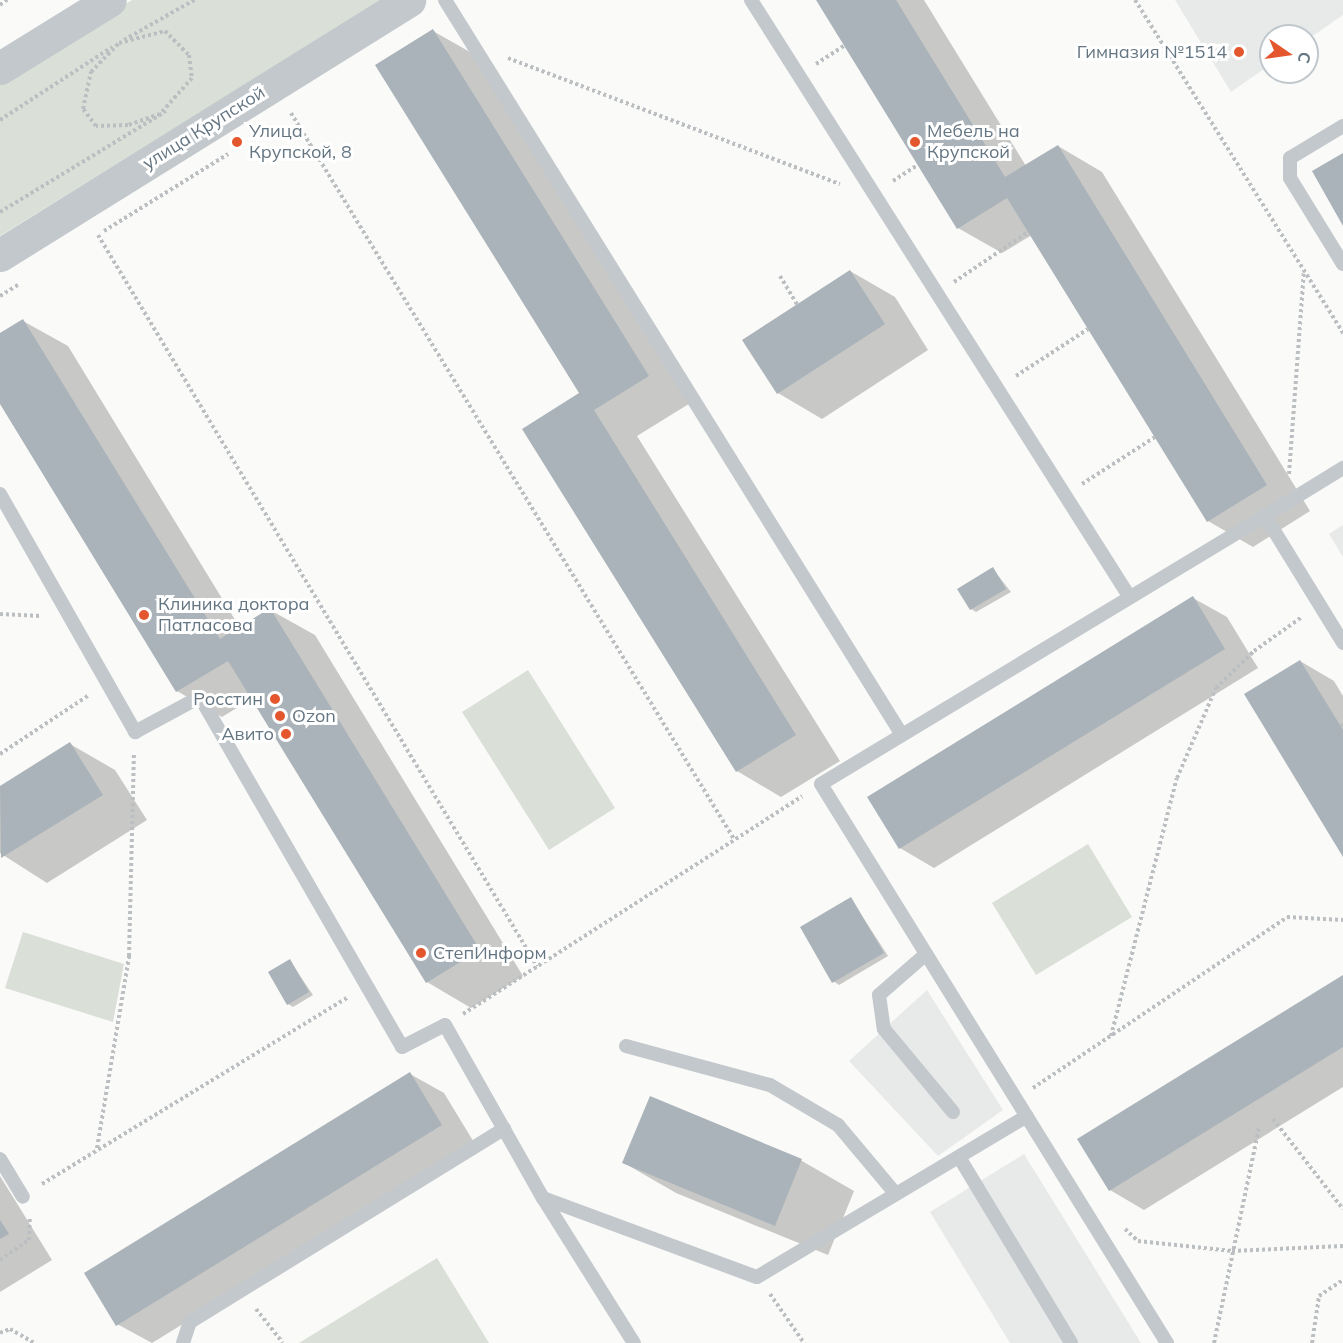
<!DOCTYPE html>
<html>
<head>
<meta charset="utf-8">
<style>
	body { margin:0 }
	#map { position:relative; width:1343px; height:1343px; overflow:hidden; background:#fafaf8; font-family:Mulish,sans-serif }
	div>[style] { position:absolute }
	.built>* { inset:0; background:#e8e9e9 }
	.green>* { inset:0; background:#dadfd7 }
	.shadow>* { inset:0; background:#0003 }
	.building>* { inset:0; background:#aab3b9 }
	.path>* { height:4px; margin-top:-2px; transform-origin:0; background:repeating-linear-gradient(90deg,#bbbfc2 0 3px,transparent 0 6px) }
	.service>* { height:14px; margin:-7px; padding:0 7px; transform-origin:7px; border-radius:7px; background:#c3c8cc }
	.tertiary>* { height:33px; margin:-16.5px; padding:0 16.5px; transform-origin:16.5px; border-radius:16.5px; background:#c3c8cc }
	.dots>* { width:16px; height:16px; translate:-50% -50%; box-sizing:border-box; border:3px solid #fff; border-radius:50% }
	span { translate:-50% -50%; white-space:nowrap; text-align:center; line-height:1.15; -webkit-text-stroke:6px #fff; paint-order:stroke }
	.poi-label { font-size:18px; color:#657683 }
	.right { translate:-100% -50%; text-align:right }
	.left { translate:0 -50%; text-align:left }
	.street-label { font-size:18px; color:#657683 }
	.north { position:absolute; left:1259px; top:24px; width:60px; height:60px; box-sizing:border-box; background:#fff; border:2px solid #c1c8cd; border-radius:50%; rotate:103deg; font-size:16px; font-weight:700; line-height:24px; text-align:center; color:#657683 }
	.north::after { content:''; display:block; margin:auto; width:21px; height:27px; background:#e4572e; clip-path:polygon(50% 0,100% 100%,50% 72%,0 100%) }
</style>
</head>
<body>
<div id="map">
	<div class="built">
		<i style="clip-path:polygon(1175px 0,1343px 0,1343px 15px,1307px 40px,1271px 36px,1271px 64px,1231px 92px)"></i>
		<i style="clip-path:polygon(1343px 525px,1343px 557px,1329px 534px)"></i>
		<i style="clip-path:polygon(927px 990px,1003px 1110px,938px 1156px,849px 1061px)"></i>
		<i style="clip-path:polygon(1024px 1154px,1141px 1343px,1010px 1343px,930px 1212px)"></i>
	</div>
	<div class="green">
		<i style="clip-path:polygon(132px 0,382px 0,0 236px,0 81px)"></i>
		<i style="clip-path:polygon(528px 670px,615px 808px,549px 850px,462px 712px)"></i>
		<i style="clip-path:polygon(1088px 844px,1132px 917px,1036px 975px,992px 903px)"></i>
		<i style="clip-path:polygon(23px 932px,124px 964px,113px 1022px,5px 988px)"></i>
		<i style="clip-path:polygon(437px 1258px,489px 1343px,299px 1343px)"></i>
	</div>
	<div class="shadow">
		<i style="clip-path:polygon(818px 0,924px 0,1026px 166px,1058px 146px,1102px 172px,1310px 511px,1253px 547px,1208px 521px,1032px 235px,1002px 253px,958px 228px)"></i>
		<i style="clip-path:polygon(433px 31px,477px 56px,692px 402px,637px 436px,840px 761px,781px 797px,737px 771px)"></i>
		<i style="clip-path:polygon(850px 271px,895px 297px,928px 350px,822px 419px,778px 393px)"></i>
		<i style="clip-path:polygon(23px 321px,68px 346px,240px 628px,270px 610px,315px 635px,523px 976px,471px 1008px,427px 982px,253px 698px,222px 717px,177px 691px,0 401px,0 335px)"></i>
		<i style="clip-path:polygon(993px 569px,1011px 592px,976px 612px,971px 609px)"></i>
		<i style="clip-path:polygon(1193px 598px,1227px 617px,1258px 668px,934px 868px,900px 848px,869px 797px)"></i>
		<i style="clip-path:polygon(1300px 661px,1334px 681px,1343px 696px,1343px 854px)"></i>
		<i style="clip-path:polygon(70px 744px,115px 770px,147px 820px,47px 883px,0 853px,0 788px)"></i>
		<i style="clip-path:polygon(851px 899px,888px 956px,839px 985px,833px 981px)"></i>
		<i style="clip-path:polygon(290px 961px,313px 995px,293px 1007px,288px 1004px)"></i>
		<i style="clip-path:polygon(1343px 976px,1343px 1087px,1144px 1210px,1110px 1190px)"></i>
		<i style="clip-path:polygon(410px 1074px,444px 1093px,475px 1144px,152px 1343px,117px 1324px)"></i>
		<i style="clip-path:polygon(651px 1098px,802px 1161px,854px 1191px,828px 1255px,676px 1193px,624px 1163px)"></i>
		<i style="clip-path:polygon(0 1176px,52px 1260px,0 1292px)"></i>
	</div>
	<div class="building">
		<i style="clip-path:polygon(816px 0,896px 0,1005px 177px,1058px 145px,1267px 485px,1207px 522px,1007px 198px,957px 229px)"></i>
		<i style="clip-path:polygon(433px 29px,649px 376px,594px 410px,796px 735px,736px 772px,522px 429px,579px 393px,375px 65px)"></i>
		<i style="clip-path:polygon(1343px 153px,1343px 226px,1312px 171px)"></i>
		<i style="clip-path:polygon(850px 270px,885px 324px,777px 394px,742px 340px)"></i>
		<i style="clip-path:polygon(23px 319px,220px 639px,270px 608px,480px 950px,426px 983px,228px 661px,176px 692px,0 404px,0 333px)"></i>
		<i style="clip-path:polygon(993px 567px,1006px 589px,970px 610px,957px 589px)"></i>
		<i style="clip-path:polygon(1193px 596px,1225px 649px,899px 849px,867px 797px)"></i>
		<i style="clip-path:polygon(1300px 660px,1343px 730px,1343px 857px,1244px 694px)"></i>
		<i style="clip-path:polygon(70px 742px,103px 795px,1px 858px,0 786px)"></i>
		<i style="clip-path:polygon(851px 897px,884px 953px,832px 983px,800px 927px)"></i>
		<i style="clip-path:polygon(290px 959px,309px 992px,287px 1005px,268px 972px)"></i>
		<i style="clip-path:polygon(1343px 975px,1343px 1047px,1109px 1191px,1077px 1139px)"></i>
		<i style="clip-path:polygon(410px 1072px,442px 1125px,116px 1326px,84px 1273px)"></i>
		<i style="clip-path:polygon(650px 1096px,802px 1159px,775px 1226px,622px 1163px)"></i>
		<i style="clip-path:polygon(0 1220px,9px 1234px,0 1239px)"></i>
	</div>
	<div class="path">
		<i style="left:1135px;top:0;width:393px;rotate:58deg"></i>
		<i style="left:0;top:5px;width:9px;rotate:-36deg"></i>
		<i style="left:165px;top:31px;width:34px;rotate:45deg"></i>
		<i style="left:189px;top:55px;width:23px;rotate:83deg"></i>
		<i style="left:192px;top:78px;width:48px;rotate:131.6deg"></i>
		<i style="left:160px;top:114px;width:34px;rotate:161deg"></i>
		<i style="left:128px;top:125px;width:32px;rotate:178deg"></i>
		<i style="left:96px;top:126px;width:21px;rotate:-127deg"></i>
		<i style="left:83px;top:109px;width:38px;rotate:-78deg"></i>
		<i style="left:91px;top:72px;width:40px;rotate:-46deg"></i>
		<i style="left:119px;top:43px;width:48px;rotate:-14.6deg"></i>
		<i style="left:124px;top:40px;width:81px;rotate:-29.7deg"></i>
		<i style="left:508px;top:58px;width:355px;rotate:20.8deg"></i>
		<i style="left:816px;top:64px;width:33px;rotate:-33deg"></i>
		<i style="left:291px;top:113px;width:850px;rotate:58.61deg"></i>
		<i style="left:0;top:120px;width:134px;rotate:-33.1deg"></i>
		<i style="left:893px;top:181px;width:30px;rotate:-33deg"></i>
		<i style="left:0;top:212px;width:194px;rotate:-31.3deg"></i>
		<i style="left:104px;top:231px;width:146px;rotate:-31.8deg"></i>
		<i style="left:98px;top:235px;width:853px;rotate:59.01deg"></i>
		<i style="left:780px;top:276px;width:33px;rotate:59deg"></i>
		<i style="left:954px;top:282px;width:89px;rotate:-34deg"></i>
		<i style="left:0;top:296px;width:22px;rotate:-32deg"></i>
		<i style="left:1016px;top:376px;width:86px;rotate:-33.1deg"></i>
		<i style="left:1289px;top:474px;width:203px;rotate:-85.8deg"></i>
		<i style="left:1082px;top:484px;width:87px;rotate:-32.8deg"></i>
		<i style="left:0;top:614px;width:42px;rotate:2.7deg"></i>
		<i style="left:1340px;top:726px;width:4px;rotate:-34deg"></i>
		<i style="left:0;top:754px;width:107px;rotate:-33.5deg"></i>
		<i style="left:463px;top:1014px;width:403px;rotate:-32.7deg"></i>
		<i style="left:1111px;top:1036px;width:266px;rotate:-75.7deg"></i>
		<i style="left:1177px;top:778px;width:98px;rotate:-66.6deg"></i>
		<i style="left:1216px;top:688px;width:53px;rotate:-44.2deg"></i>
		<i style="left:1254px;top:651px;width:59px;rotate:-35.3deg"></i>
		<i style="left:1033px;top:1088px;width:306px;rotate:-33.9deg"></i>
		<i style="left:1287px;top:917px;width:56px;rotate:3.1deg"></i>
		<i style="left:1273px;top:1119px;width:114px;rotate:52.1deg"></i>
		<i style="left:97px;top:1148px;width:195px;rotate:-80.5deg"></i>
		<i style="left:129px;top:956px;width:202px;rotate:-88.6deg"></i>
		<i style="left:42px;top:1184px;width:359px;rotate:-31.4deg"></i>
		<i style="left:1125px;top:1229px;width:18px;rotate:43deg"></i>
		<i style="left:1138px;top:1241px;width:95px;rotate:6.1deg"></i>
		<i style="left:1232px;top:1251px;width:111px;rotate:-2.6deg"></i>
		<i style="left:0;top:1260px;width:35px;rotate:-35deg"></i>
		<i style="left:29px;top:1240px;width:24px;rotate:-88deg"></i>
		<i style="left:770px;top:1294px;width:60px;rotate:55.2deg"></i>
		<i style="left:256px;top:1309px;width:43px;rotate:51.5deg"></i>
		<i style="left:0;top:1333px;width:11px;rotate:-22deg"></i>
		<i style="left:10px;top:1329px;width:28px;rotate:30deg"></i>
		<i style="left:1214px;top:1343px;width:220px;rotate:-78.2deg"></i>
		<i style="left:1312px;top:1343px;width:48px;rotate:-81.5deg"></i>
		<i style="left:1319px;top:1296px;width:29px;rotate:-34deg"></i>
	</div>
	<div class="service">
		<i style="left:445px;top:0;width:865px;rotate:58.13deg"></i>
		<i style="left:751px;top:0;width:706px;rotate:57.62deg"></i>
		<i style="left:1343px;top:126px;width:62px;rotate:148.9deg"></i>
		<i style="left:1290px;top:158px;width:20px;rotate:90deg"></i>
		<i style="left:1290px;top:178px;width:101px;rotate:58.4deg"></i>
		<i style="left:0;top:494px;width:274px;rotate:60.4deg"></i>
		<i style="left:135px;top:732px;width:74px;rotate:-28.3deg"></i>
		<i style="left:200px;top:697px;width:404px;rotate:60deg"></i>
		<i style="left:402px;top:1047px;width:48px;rotate:-27.1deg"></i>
		<i style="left:445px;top:1025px;width:199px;rotate:60.5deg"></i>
		<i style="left:543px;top:1198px;width:171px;rotate:57.9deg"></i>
		<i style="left:1265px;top:516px;width:92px;rotate:-31.6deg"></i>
		<i style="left:926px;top:954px;width:62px;rotate:138.9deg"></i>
		<i style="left:879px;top:995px;width:34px;rotate:82deg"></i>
		<i style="left:884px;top:1029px;width:108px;rotate:50.3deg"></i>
		<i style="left:626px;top:1046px;width:149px;rotate:15.2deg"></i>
		<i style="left:770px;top:1085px;width:79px;rotate:30.5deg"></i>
		<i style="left:838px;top:1125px;width:90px;rotate:50deg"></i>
		<i style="left:959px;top:1157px;width:217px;rotate:58.9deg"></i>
		<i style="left:0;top:1159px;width:44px;rotate:58.8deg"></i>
		<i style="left:543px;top:1198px;width:228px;rotate:20.3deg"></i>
		<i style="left:757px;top:1277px;width:314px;rotate:-30.8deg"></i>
		<i style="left:183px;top:1343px;width:22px;rotate:-72deg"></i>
		<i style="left:190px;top:1322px;width:369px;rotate:-31.6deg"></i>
		<i style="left:1167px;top:1343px;width:657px;rotate:-121.76deg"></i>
		<i style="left:821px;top:784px;width:519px;rotate:-31.12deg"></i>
		<i style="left:1265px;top:516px;width:149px;rotate:58.4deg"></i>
	</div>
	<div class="tertiary">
		<i style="left:0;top:68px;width:129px;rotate:-31.7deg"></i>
		<i style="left:0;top:255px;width:482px;rotate:-31.9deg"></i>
	</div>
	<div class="dots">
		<i style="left:1239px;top:52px;background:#e4572e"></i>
		<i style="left:237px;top:142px;background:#e4572e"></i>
		<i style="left:915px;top:142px;background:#e4572e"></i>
		<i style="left:144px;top:615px;background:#e4572e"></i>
		<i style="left:275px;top:699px;background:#e4572e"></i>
		<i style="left:280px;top:716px;background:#e4572e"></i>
		<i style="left:286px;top:734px;background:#e4572e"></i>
		<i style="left:421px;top:953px;background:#e4572e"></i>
	</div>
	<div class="poi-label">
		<span class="right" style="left:1227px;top:52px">Гимназия №1514</span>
		<span class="left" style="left:249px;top:142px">Улица<br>Крупской, 8</span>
		<span class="left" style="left:927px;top:142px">Мебель на<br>Крупской</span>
		<span class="left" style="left:158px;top:615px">Клиника доктора<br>Патласова</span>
		<span class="right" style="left:263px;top:699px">Росстин</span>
		<span class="left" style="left:292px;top:716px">Ozon</span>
		<span class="right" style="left:274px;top:734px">Авито</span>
		<span class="left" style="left:433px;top:953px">СтепИнформ</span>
	</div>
	<div class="street-label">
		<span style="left:204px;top:128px;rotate:-32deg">улица Крупской</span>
	</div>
	<div class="north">С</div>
</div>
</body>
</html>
